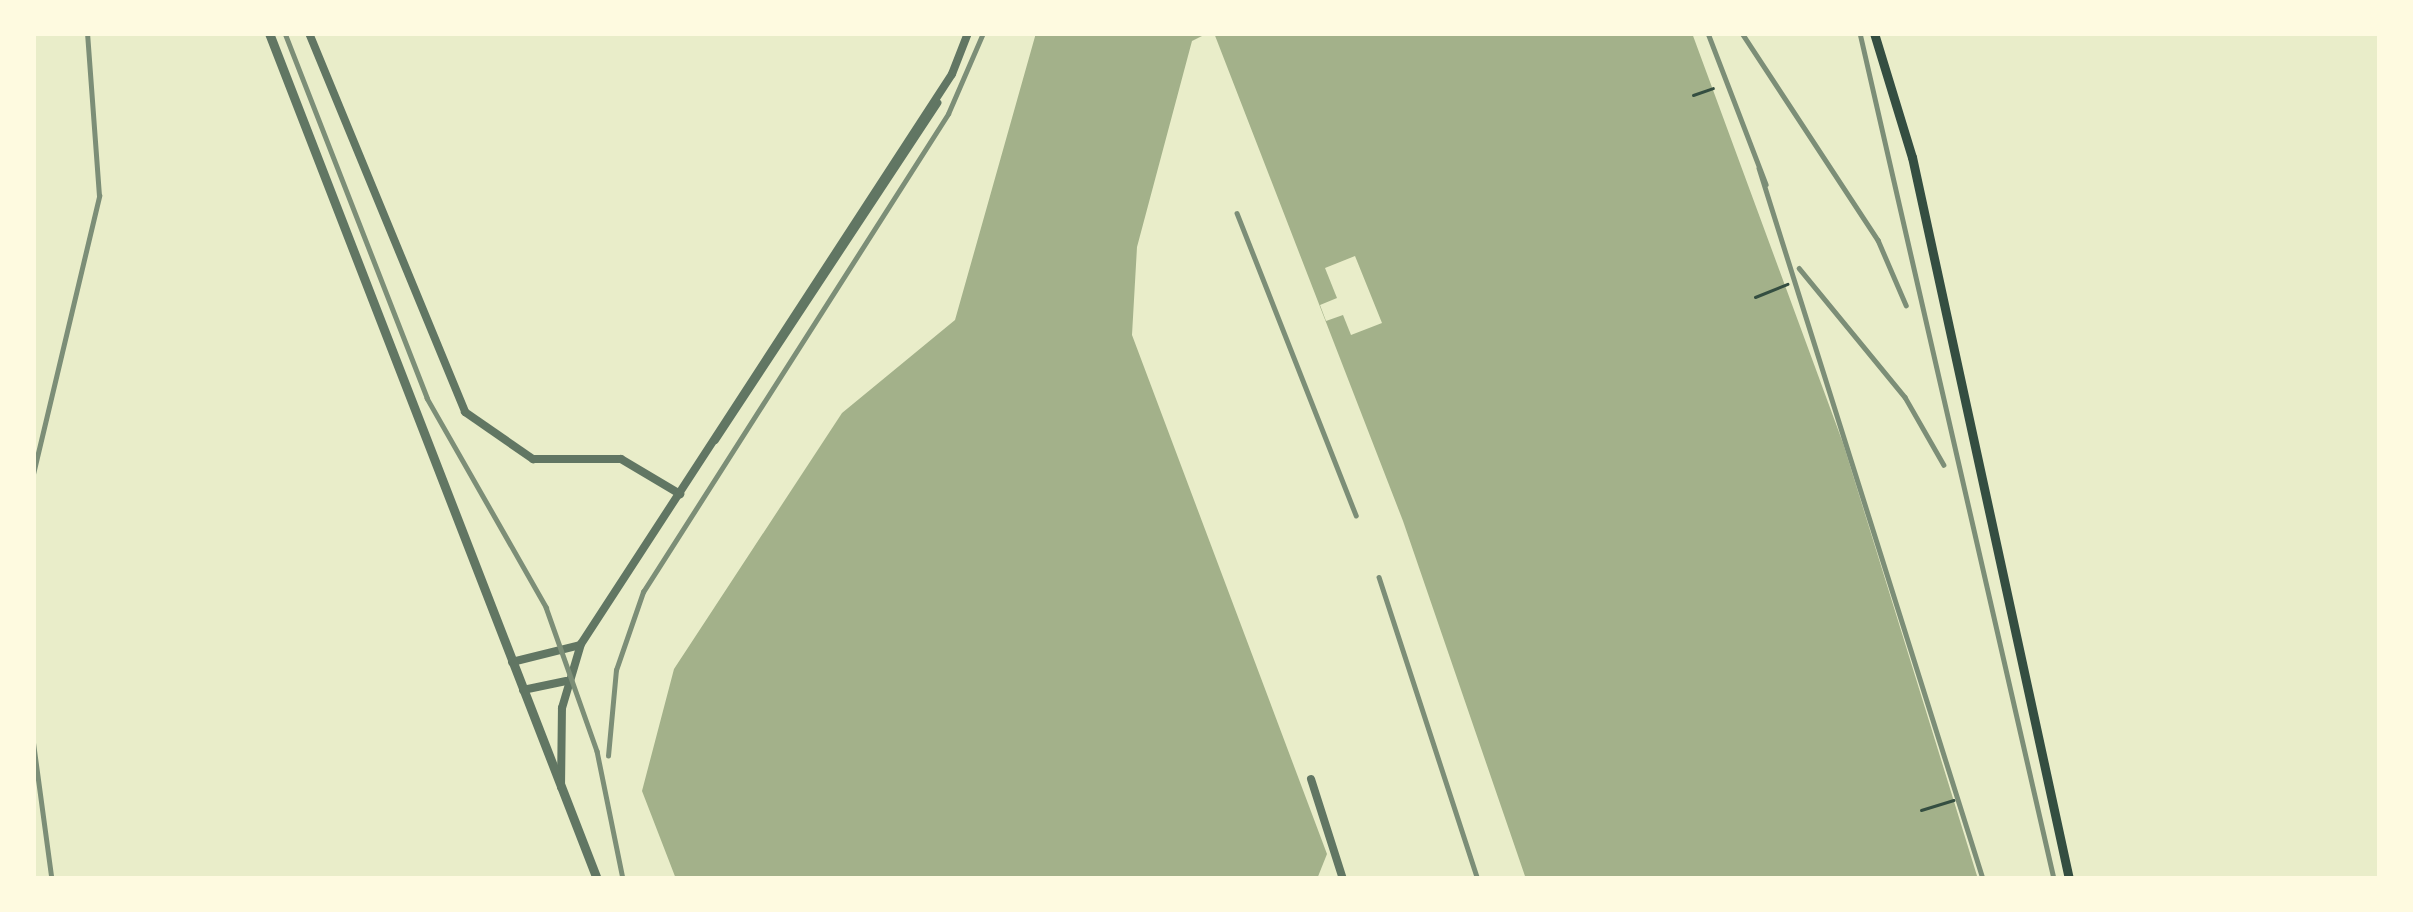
<!DOCTYPE html>
<html>
<head>
<meta charset="utf-8">
<style>
	body { margin:0 }
	#map { position:relative; width:2413px; height:912px; overflow:hidden; background:#e9edc9; font-family:"Fira Sans",sans-serif }
	div>[style] { position:absolute }
	.water>* { inset:0; background:#a3b18a }
	.pier>* { inset:0; background:#e9edc9 }
	.path>* { height:3px; margin:-1.5px; padding:0 1.5px; transform-origin:1.5px; border-radius:1.5px; background:#344e41 }
	.minor>* { height:8px; margin:-4px; padding:0 4px; transform-origin:4px; border-radius:4px; background:#617663 }
	.tertiary>* { height:9px; margin:-4.5px; padding:0 4.5px; transform-origin:4.5px; border-radius:4.5px; background:#617663 }
	.secondary>* { height:9px; margin:-4.5px; padding:0 4.5px; transform-origin:4.5px; border-radius:4.5px; background:#344e41 }
	.rail>* { height:4.5px; margin:-2.25px; padding:0 2.25px; transform-origin:2.25px; border-radius:2.25px; background:#7c8e77 }
	span { translate:-50% -50%; white-space:nowrap; text-align:center; line-height:1.15; -webkit-text-stroke:12px #fefae0; paint-order:stroke }
	.frame { position:absolute; inset:0; border:36px solid #fefae0; pointer-events:none }
</style>
</head>
<body>
<div id="map">
	<div class="water">
		<i style="clip-path:polygon(1036px 33px,1208px 33px,1192px 41px,1137px 247px,1132px 335px,1327px 854px,1317px 879px,676px 879px,642px 791px,674px 669px,842px 413px,955px 320px)"></i>
		<i style="clip-path:polygon(1214px 33px,1692px 33px,1843px 443px,1978px 879px,1526px 879px,1403px 521px)"></i>
	</div>
	<div class="pier">
		<i style="clip-path:polygon(1355px 256px,1382px 323px,1351px 335px,1343px 315px,1326px 321px,1320px 305px,1337px 298px,1325px 268px)"></i>
	</div>
	<div class="path">
		<i style="left:1693px;top:95px;width:21px;rotate:-19deg"></i>
		<i style="left:1755px;top:297px;width:35px;rotate:-22deg"></i>
		<i style="left:1921px;top:810px;width:34px;rotate:-17deg"></i>
	</div>
	<div class="minor">
		<i style="left:309px;top:33px;width:410px;rotate:67.6deg"></i>
		<i style="left:465px;top:412px;width:83px;rotate:34.7deg"></i>
		<i style="left:533px;top:459px;width:88px"></i>
		<i style="left:621px;top:459px;width:69px;rotate:30.7deg"></i>
		<i style="left:952px;top:74px;width:44px;rotate:-68.7deg"></i>
		<i style="left:715px;top:440px;width:404px;rotate:-56.6deg"></i>
		<i style="left:512px;top:662px;width:70px;rotate:-14deg"></i>
		<i style="left:523px;top:690px;width:44px;rotate:-11.8deg"></i>
		<i style="left:1311px;top:779px;width:105px;rotate:72.3deg"></i>
		<i style="left:561px;top:787px;width:79px;rotate:-89.3deg"></i>
		<i style="left:562px;top:708px;width:67px;rotate:-73.5deg"></i>
		<i style="left:581px;top:644px;width:680px;rotate:-56.94deg"></i>
	</div>
	<div class="tertiary">
		<i style="left:269px;top:33px;width:907px;rotate:68.81deg"></i>
	</div>
	<div class="secondary">
		<i style="left:1874px;top:33px;width:130px;rotate:73deg"></i>
		<i style="left:1912px;top:157px;width:739px;rotate:77.73deg"></i>
	</div>
	<div class="rail">
		<i style="left:285px;top:33px;width:392px;rotate:68.7deg"></i>
		<i style="left:427px;top:398px;width:241px;rotate:60.3deg"></i>
		<i style="left:546px;top:607px;width:153px;rotate:70.5deg"></i>
		<i style="left:597px;top:751px;width:131px;rotate:78.5deg"></i>
		<i style="left:1708px;top:33px;width:162px;rotate:69deg"></i>
		<i style="left:1742px;top:33px;width:248px;rotate:56.7deg"></i>
		<i style="left:1878px;top:240px;width:71px;rotate:66.7deg"></i>
		<i style="left:1860px;top:33px;width:868px;rotate:77.08deg"></i>
		<i style="left:1759px;top:168px;width:745px;rotate:72.51deg"></i>
		<i style="left:1237px;top:213px;width:325px;rotate:68.5deg"></i>
		<i style="left:1799px;top:268px;width:167px;rotate:50.6deg"></i>
		<i style="left:1905px;top:397px;width:78px;rotate:60.2deg"></i>
		<i style="left:33px;top:474px;width:286px;rotate:-76.6deg"></i>
		<i style="left:99px;top:196px;width:163px;rotate:-94.2deg"></i>
		<i style="left:1379px;top:577px;width:318px;rotate:71.9deg"></i>
		<i style="left:33px;top:739px;width:141px;rotate:82.3deg"></i>
		<i style="left:608px;top:756px;width:86px;rotate:-84.7deg"></i>
		<i style="left:616px;top:670px;width:83px;rotate:-70.9deg"></i>
		<i style="left:643px;top:592px;width:567px;rotate:-57.46deg"></i>
		<i style="left:948px;top:114px;width:88px;rotate:-66.6deg"></i>
	</div>
	<div class="frame"></div>
</div>
</body>
</html>
